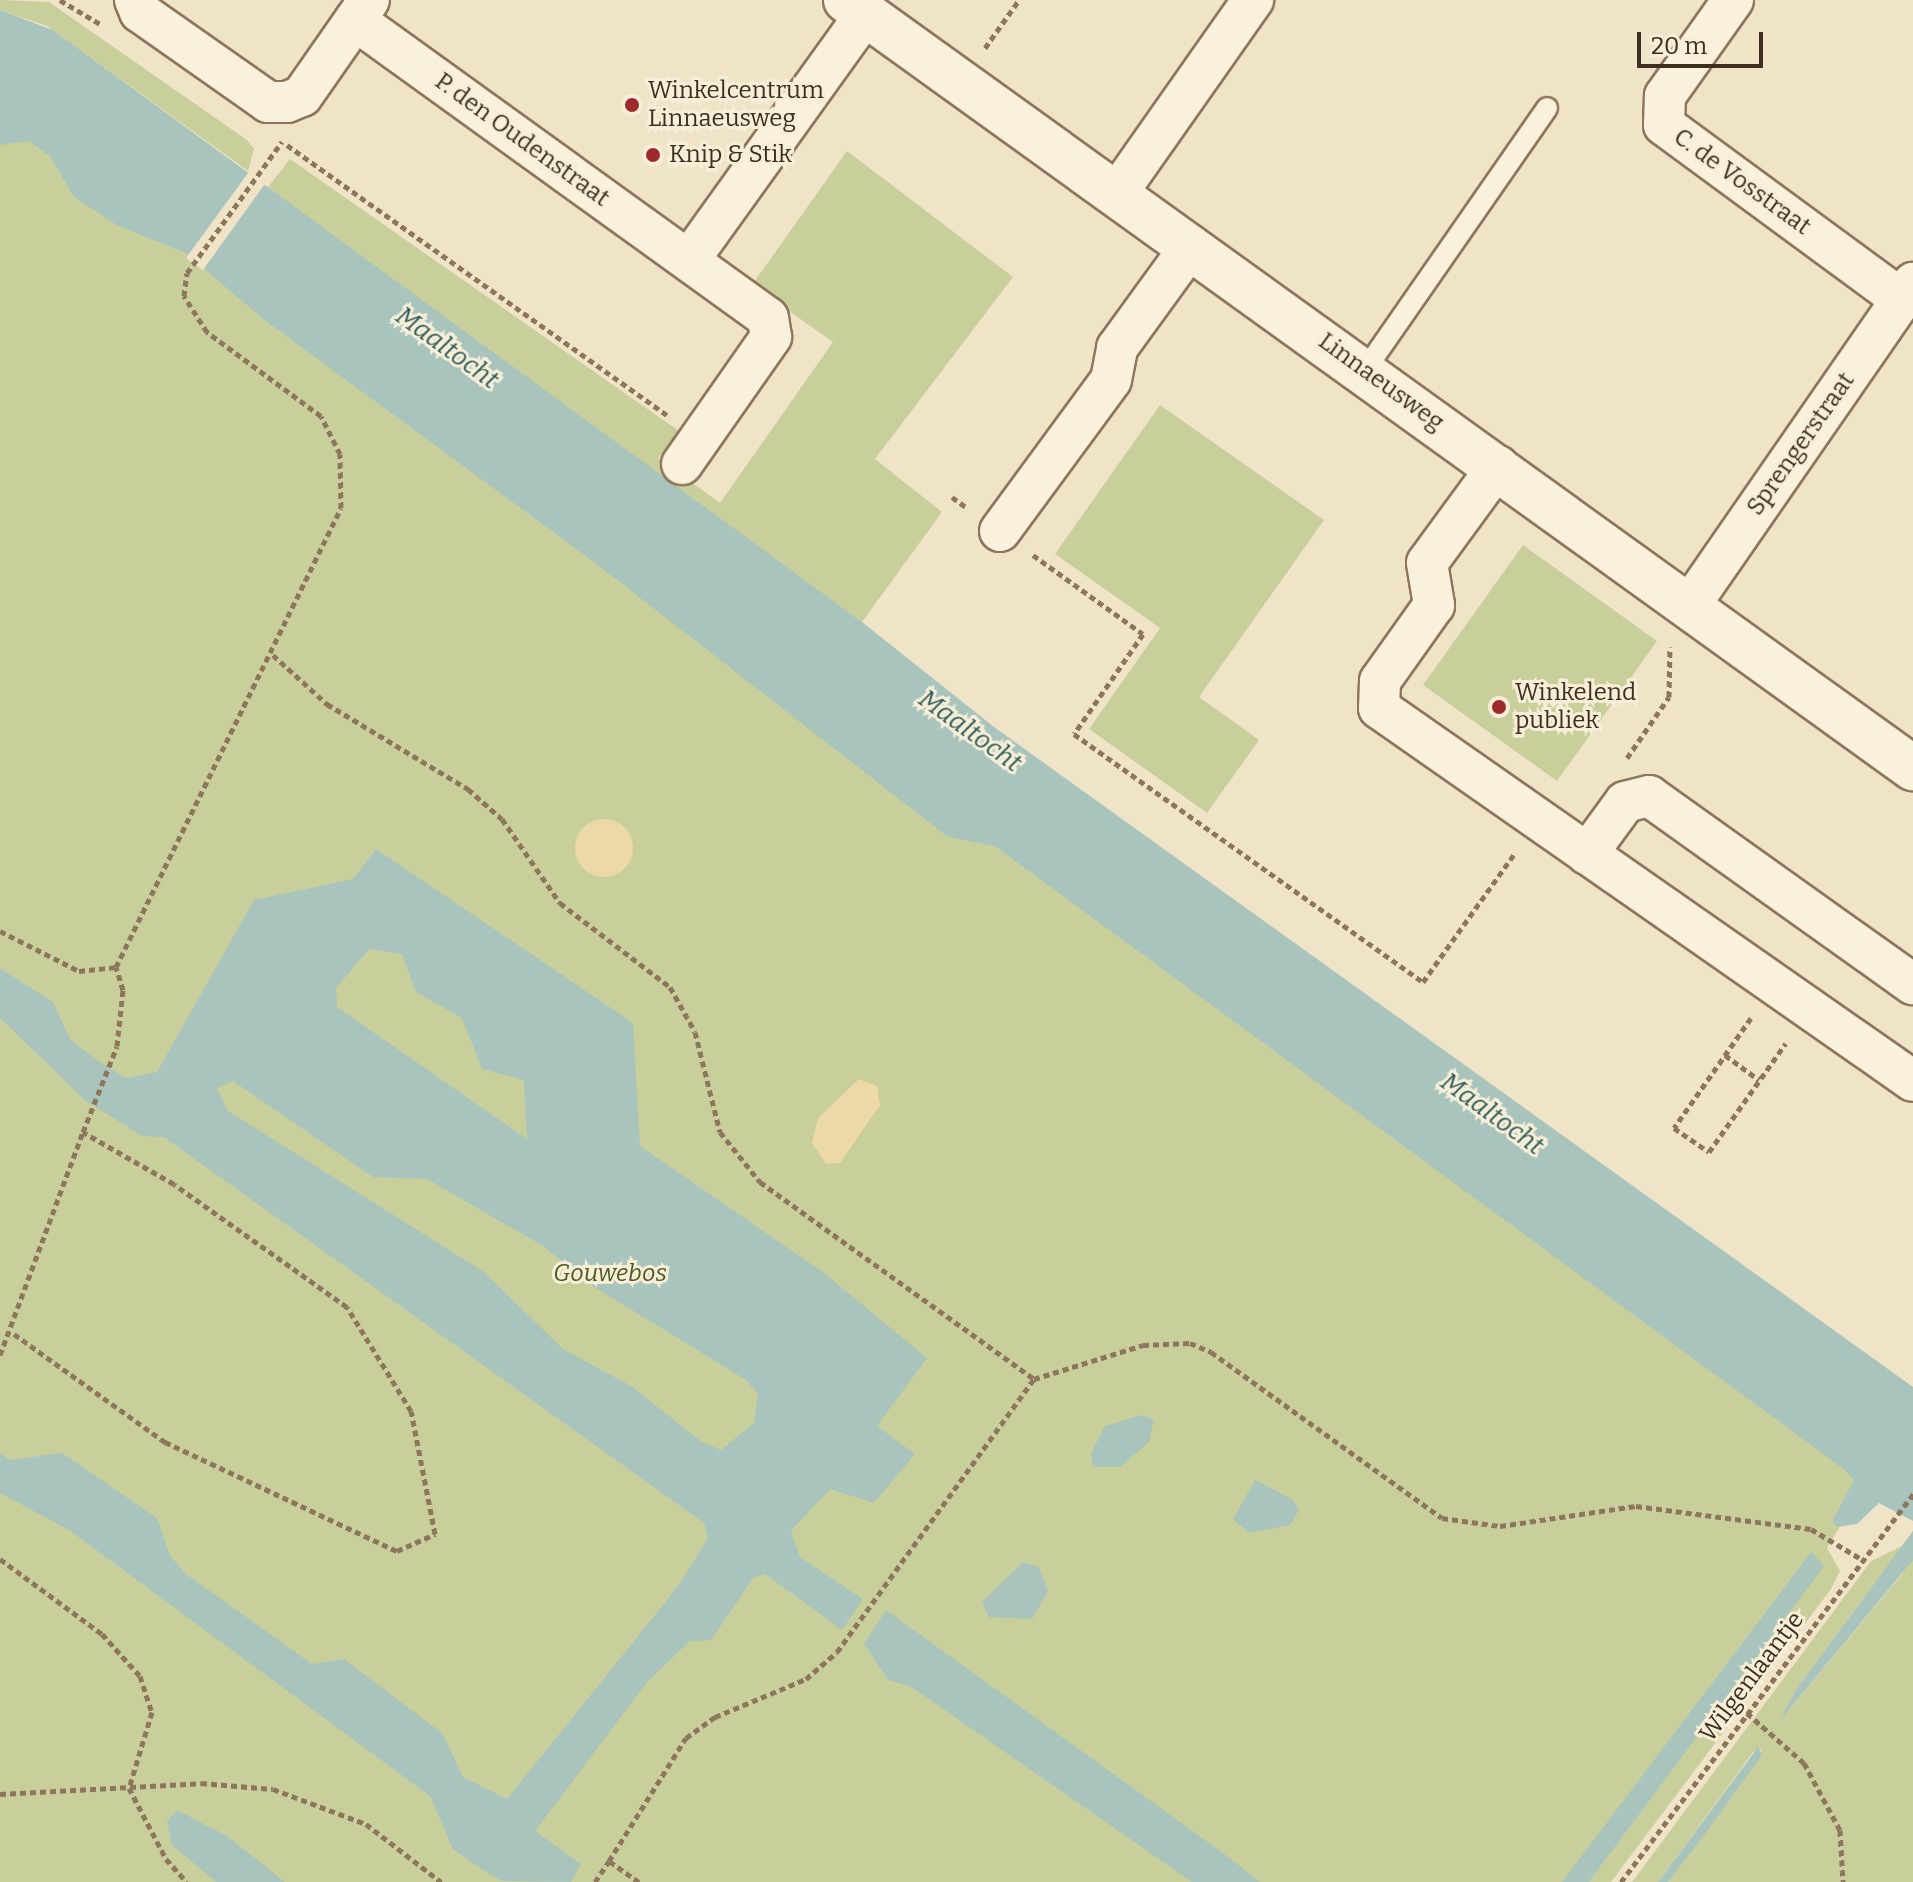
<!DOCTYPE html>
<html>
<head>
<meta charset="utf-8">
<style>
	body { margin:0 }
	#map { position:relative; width:1913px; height:1882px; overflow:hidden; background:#f0e4c8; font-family:Bitter,serif }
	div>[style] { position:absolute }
	.green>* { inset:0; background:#c9cf9b }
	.sand>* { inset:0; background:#ecd9a5 }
	.round { border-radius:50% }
	.water>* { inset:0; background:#a9c4bc }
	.pier>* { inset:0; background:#f0e4c8 }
	.path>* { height:5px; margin-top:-2.5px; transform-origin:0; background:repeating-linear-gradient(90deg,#8d765c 0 6px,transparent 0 10px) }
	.roads { filter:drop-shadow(2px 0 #8d765c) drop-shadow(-2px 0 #8d765c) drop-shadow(0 2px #8d765c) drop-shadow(0 -2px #8d765c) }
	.lane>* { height:20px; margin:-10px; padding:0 10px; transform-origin:10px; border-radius:10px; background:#faf1dc }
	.street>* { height:40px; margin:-20px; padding:0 20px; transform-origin:20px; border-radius:20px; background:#faf1dc }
	.secondary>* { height:44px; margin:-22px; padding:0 22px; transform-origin:22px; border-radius:22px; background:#faf1dc }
	.dots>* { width:22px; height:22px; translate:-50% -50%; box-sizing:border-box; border:4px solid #f7eed8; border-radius:50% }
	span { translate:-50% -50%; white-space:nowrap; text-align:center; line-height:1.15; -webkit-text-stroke:6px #f7eed8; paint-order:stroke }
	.poi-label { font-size:24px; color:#3d2e20 }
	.left { translate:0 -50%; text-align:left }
	.street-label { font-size:24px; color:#3d2e20 }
	.park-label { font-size:24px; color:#4d5a26; font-style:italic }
	.water-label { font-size:26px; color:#2f5d5a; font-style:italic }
	.scale { position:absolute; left:1637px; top:32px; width:126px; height:36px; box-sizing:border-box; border:4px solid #3d2e20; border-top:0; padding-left:10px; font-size:24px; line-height:28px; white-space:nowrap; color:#3d2e20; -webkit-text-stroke:6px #f7eed8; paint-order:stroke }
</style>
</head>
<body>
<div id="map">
	<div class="green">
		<i style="clip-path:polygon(0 0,49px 2px,247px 140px,254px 149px,248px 171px,47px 26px,0 10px)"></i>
		<i style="clip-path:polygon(0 105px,1889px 1443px,1827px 1548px,1840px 1571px,1831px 1589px,1611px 1882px,1589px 1882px,1825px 1563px,1577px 1882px,0 1882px)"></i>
		<i style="clip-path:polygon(847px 151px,1013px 277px,875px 459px,942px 512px,862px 622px,265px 191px,290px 159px,679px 431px,658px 458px,720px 503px,833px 342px,752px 285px)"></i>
		<i style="clip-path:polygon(1160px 405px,1324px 520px,1199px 697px,1259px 740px,1207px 813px,1089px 729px,1160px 628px,1055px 554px)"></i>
		<i style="clip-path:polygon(1523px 545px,1657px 641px,1557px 781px,1423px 685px)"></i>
		<i style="clip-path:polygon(evenodd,1913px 1531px,1913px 1882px,1668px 1882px,1762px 1749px,1753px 1752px,1658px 1882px,1632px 1882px,1871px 1561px,1902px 1546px,1913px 1531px,1886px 1568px,1903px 1573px,1778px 1723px,1795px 1691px,1886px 1568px)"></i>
	</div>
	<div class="sand">
		<i class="round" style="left:575px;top:819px;width:58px;height:58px"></i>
		<i style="clip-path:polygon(859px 1079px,877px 1086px,880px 1105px,840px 1163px,826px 1164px,812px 1143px,818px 1118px)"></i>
	</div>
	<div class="water">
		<i style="clip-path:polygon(0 10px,53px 30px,862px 622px,994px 727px,1913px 1387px,1913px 1521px,1879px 1503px,1857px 1524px,1838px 1527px,1832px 1521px,1854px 1480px,1845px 1470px,995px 846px,948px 837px,594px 562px,263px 319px,186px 253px,118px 226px,74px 197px,50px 156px,29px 141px,0 145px)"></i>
		<i style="clip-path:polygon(evenodd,376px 849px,633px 1023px,640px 1146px,824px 1273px,927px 1358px,877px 1426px,915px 1454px,874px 1503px,830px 1489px,791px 1531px,800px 1557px,863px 1599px,842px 1630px,765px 1574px,754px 1577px,711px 1640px,690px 1641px,647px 1682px,535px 1831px,581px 1864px,571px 1882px,501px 1881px,474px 1864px,453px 1849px,430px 1796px,69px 1530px,0 1493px,0 1453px,10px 1460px,62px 1453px,157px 1518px,170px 1556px,186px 1574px,312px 1664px,344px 1659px,443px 1734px,463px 1777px,507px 1799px,679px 1585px,708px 1538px,704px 1523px,164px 1137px,142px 1136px,86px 1101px,0 1018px,0 968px,53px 1002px,70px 1039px,102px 1064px,126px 1078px,157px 1072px,254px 900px,353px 879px,376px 849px,369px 949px,402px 954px,416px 992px,462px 1018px,482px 1069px,524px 1080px,527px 1139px,337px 1007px,336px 988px,369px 949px,376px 849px,233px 1081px,373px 1177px,427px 1179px,543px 1246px,596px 1288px,746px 1380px,758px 1394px,754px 1423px,721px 1450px,702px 1442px,631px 1386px,563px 1349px,484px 1272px,228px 1111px,217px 1088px,233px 1081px)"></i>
		<i style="clip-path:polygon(1142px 1415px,1154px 1420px,1149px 1442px,1120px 1467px,1093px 1467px,1091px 1453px,1105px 1426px)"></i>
		<i style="clip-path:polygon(1255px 1480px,1292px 1499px,1299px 1510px,1290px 1525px,1249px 1533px,1233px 1519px)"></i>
		<i style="clip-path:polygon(1913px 1531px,1913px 1560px,1778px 1723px,1795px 1691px)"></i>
		<i style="clip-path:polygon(1811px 1552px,1824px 1566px,1589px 1882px,1562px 1882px)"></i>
		<i style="clip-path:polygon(1023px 1562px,1039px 1567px,1048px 1591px,1032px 1619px,989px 1617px,982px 1602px)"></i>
		<i style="clip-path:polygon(886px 1610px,1223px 1853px,1260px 1882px,1192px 1882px,910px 1686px,888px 1680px,864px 1644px)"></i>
		<i style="clip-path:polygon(1758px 1747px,1762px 1755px,1708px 1830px,1668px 1882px,1658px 1882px)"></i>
		<i style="clip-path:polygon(177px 1810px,227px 1836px,285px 1882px,216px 1882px,172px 1845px,167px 1821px)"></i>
	</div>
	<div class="pier">
		<i style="clip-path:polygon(251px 169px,267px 181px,203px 270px,186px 258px)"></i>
	</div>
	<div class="path">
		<i style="left:60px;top:0;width:47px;rotate:31deg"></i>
		<i style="left:985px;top:48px;width:59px;rotate:-54.7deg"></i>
		<i style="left:287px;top:145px;width:466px;rotate:35.4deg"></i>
		<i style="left:952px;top:497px;width:17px;rotate:36deg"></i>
		<i style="left:1033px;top:555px;width:135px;rotate:35.7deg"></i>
		<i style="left:1143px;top:634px;width:121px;rotate:124.6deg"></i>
		<i style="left:1074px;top:734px;width:428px;rotate:35.4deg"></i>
		<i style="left:1423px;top:982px;width:158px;rotate:-54.5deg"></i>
		<i style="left:273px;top:655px;width:73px;rotate:42.2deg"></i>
		<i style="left:327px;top:704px;width:165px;rotate:31.1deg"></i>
		<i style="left:468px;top:789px;width:45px;rotate:41.4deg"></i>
		<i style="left:502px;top:819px;width:102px;rotate:55.4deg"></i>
		<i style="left:560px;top:903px;width:138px;rotate:37.4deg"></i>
		<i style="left:670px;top:987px;width:51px;rotate:60.9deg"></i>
		<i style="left:695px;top:1032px;width:103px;rotate:76deg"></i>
		<i style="left:720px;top:1132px;width:64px;rotate:51.3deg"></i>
		<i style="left:760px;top:1182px;width:337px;rotate:35.7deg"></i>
		<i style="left:1627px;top:758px;width:74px;rotate:-55.5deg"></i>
		<i style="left:1669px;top:697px;width:50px;rotate:-88.9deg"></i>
		<i style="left:0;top:931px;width:89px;rotate:26.9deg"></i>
		<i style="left:79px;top:971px;width:37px;rotate:-6deg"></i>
		<i style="left:1751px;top:1018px;width:134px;rotate:125deg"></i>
		<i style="left:1674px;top:1128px;width:42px;rotate:34.4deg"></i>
		<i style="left:1709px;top:1152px;width:133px;rotate:-54.8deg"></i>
		<i style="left:1725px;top:1055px;width:42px;rotate:36.3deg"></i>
		<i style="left:14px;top:1334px;width:186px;rotate:35.6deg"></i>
		<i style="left:165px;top:1442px;width:256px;rotate:25.2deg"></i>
		<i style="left:397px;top:1551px;width:42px;rotate:-24.1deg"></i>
		<i style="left:435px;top:1534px;width:125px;rotate:-101deg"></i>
		<i style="left:411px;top:1411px;width:122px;rotate:-121.6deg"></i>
		<i style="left:347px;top:1307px;width:212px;rotate:-144.6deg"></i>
		<i style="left:174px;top:1184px;width:105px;rotate:-150.3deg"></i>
		<i style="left:83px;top:1132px;width:92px;rotate:-68.4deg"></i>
		<i style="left:117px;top:1046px;width:56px;rotate:-83.9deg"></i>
		<i style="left:123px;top:990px;width:24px;rotate:-107deg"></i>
		<i style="left:116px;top:967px;width:511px;rotate:-63.89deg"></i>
		<i style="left:341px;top:508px;width:54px;rotate:-91.1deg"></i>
		<i style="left:340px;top:454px;width:42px;rotate:-116.6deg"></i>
		<i style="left:321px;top:416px;width:142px;rotate:-143.6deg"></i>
		<i style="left:207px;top:332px;width:43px;rotate:-122.6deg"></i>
		<i style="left:184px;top:296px;width:23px;rotate:-83deg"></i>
		<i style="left:187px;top:273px;width:162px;rotate:-54.1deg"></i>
		<i style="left:0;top:1355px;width:238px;rotate:-69.6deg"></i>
		<i style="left:0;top:1559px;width:127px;rotate:36.3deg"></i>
		<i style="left:102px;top:1634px;width:57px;rotate:47.9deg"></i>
		<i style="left:140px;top:1676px;width:38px;rotate:72deg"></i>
		<i style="left:152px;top:1712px;width:79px;rotate:106.8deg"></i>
		<i style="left:129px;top:1788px;width:80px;rotate:62.5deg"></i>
		<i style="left:166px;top:1859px;width:31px;rotate:48deg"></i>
		<i style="left:1747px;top:1713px;width:76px;rotate:41.3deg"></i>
		<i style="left:1804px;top:1763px;width:76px;rotate:61.8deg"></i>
		<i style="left:1840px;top:1830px;width:52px;rotate:86.7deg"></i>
		<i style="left:0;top:1794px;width:201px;rotate:-3.1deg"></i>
		<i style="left:201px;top:1783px;width:72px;rotate:4.8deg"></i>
		<i style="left:273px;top:1789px;width:99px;rotate:20.6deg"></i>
		<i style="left:366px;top:1824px;width:95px;rotate:37.7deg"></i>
		<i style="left:595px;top:1882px;width:25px;rotate:-56deg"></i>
		<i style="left:639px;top:1882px;width:37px;rotate:-145deg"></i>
		<i style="left:609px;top:1861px;width:145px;rotate:-58deg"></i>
		<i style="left:686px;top:1738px;width:36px;rotate:-36deg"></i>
		<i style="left:715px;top:1717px;width:99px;rotate:-22.7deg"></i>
		<i style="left:806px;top:1679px;width:41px;rotate:-41.1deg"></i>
		<i style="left:837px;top:1652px;width:337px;rotate:-54.2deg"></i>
		<i style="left:1034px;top:1379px;width:114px;rotate:-17.3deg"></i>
		<i style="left:1143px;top:1345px;width:47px;rotate:-2.4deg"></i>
		<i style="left:1190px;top:1343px;width:23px;rotate:23deg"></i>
		<i style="left:1211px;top:1352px;width:284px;rotate:35.7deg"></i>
		<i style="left:1442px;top:1518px;width:59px;rotate:7.9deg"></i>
		<i style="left:1500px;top:1526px;width:137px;rotate:-8.4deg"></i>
		<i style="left:1636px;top:1506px;width:177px;rotate:7.5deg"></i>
		<i style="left:1811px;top:1529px;width:61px;rotate:30.8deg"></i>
		<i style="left:1621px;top:1882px;width:486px;rotate:-53deg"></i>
	</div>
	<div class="roads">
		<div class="lane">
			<i style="left:1365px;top:370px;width:319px;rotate:-55.2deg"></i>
		</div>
		<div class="street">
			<i style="left:135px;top:0;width:13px;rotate:67deg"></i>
			<i style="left:140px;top:12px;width:156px;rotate:35.1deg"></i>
			<i style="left:268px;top:102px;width:19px"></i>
			<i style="left:287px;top:102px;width:16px;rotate:-22deg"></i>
			<i style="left:302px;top:96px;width:117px;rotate:-55.1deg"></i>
			<i style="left:1733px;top:0;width:118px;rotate:125.3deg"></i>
			<i style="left:1665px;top:96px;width:29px;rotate:92deg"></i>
			<i style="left:1664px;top:125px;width:294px;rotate:36.3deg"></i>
			<i style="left:355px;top:20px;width:509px;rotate:35.81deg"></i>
			<i style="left:768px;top:318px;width:19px;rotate:81deg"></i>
			<i style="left:771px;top:337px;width:155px;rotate:125deg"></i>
			<i style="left:1118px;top:192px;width:235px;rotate:-54.9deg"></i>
			<i style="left:689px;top:260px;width:303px;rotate:-54.3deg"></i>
			<i style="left:1498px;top:466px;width:120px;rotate:126.2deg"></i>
			<i style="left:1427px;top:563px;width:43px;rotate:80.5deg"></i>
			<i style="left:1434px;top:605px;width:93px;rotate:125.4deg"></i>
			<i style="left:1380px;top:681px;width:27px;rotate:92deg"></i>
			<i style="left:1379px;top:708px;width:651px;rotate:34.93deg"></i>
			<i style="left:1000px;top:531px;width:187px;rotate:-53.7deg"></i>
			<i style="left:1111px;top:380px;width:33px;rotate:-79deg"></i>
			<i style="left:1117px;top:348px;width:126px;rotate:-54deg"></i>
			<i style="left:1690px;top:605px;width:392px;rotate:-55.3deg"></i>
			<i style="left:1587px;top:854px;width:64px;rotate:-53.8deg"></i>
			<i style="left:1625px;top:802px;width:25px;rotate:-14deg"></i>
			<i style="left:1649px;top:796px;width:324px;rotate:35.5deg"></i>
		</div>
		<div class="secondary">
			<i style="left:846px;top:0;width:1315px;rotate:35.75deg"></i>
		</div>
	</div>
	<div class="dots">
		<i style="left:632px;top:105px;background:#9e2a2b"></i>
		<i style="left:653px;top:155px;background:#9e2a2b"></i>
		<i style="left:1499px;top:707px;background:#9e2a2b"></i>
	</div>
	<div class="poi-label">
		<span class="left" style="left:648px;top:105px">Winkelcentrum<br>Linnaeusweg</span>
		<span class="left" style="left:669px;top:155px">Knip &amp; Stik</span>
		<span class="left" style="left:1515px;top:707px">Winkelend<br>publiek</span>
	</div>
	<div class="street-label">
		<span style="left:522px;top:140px;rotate:36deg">P. den Oudenstraat</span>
		<span style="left:1742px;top:182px;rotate:36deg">C. de Vosstraat</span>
		<span style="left:1381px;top:382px;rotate:36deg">Linnaeusweg</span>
		<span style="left:1801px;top:444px;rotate:-55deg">Sprengerstraat</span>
		<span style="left:1752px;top:1677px;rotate:-53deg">Wilgenlaantje</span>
	</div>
	<div class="park-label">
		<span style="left:610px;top:1274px">Gouwebos</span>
	</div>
	<div class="water-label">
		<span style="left:447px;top:348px;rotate:36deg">Maaltocht</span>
		<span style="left:970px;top:731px;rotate:36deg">Maaltocht</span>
		<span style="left:1492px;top:1114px;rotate:36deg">Maaltocht</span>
	</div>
	<div class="scale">20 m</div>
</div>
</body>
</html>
